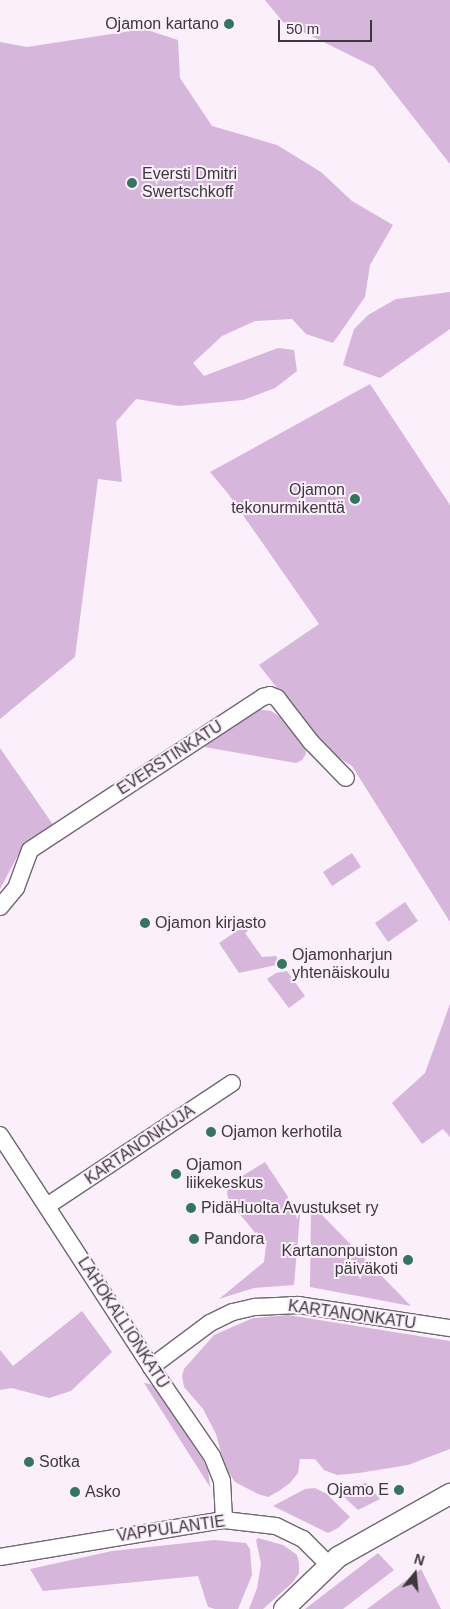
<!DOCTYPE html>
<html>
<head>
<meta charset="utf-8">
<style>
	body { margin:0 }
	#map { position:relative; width:450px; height:1609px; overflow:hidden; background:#faeffb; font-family:Arial,sans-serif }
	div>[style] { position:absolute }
	.green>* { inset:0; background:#d7b6dc }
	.roads { filter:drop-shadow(1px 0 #706771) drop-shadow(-1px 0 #706771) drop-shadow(0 1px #706771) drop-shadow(0 -1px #706771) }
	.minor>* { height:16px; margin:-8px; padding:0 8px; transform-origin:8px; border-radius:8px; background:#fff }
	.major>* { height:20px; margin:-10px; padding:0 10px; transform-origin:10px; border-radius:10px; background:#fff }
	.dots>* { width:14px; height:14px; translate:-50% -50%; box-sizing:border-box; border:2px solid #faeffb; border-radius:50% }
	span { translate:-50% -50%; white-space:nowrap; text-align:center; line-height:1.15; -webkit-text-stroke:4px #faeffb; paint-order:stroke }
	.poi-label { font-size:16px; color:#3c383c }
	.right { translate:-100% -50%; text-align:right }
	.left { translate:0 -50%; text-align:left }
	.street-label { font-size:16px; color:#3c383c }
	.north { position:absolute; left:390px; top:1549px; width:50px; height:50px; -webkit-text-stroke:4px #faeffb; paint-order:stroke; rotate:17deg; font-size:14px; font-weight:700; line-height:20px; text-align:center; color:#3c383c }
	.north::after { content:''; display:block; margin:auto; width:18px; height:22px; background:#3c383c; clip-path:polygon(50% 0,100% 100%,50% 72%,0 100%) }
	.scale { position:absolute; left:278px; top:20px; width:94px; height:22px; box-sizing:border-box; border:2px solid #3c383c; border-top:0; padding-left:6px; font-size:15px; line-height:18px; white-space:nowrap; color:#3c383c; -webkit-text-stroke:4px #faeffb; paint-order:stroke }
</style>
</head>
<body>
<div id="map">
	<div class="green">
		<i style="clip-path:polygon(265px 0,450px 0,450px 164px,374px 67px,283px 22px)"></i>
		<i style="clip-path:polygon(144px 29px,178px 40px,180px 78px,212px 126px,277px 145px,321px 172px,352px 201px,393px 225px,370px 265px,365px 297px,333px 343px,306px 334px,292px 319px,255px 321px,222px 336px,193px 363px,204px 376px,278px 348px,294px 350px,297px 371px,275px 388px,243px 400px,179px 406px,136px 399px,116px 422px,122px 482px,98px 479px,75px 657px,0 719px,0 42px,27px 47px)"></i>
		<i style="clip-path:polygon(450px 292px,450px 329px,380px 378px,343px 365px,354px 329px,368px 315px,396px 299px)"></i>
		<i style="clip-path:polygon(370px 384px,450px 505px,450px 922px,352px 766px,326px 750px,259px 665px,319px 624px,229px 495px,210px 472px)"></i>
		<i style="clip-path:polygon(257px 709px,271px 711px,282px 718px,305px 745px,306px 754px,302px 760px,296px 763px,204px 747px)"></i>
		<i style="clip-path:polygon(0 748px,54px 826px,25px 842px,0 889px)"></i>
		<i style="clip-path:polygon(352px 853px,361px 867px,332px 886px,323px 872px)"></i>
		<i style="clip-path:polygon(405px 902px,418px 921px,388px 942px,375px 923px)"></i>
		<i style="clip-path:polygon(244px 926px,248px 931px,245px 933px,262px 957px,276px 956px,281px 964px,239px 973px,219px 943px)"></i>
		<i style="clip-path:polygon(287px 971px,305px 996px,289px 1008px,267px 979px,276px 973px)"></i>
		<i style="clip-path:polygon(450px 1004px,450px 1137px,443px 1129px,422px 1144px,392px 1103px,425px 1073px)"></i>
		<i style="clip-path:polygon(265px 1162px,300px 1215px,294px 1285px,254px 1288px,219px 1299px,264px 1262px,266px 1246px,229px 1201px,227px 1194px,228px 1185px)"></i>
		<i style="clip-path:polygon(311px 1207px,321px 1214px,411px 1306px,310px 1287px)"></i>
		<i style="clip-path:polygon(82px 1311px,112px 1352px,71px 1391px,49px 1398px,12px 1388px,0 1390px,0 1350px,13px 1366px)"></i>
		<i style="clip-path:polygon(288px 1315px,450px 1341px,450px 1449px,408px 1465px,359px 1473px,337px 1475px,324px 1470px,315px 1459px,300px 1459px,298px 1473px,290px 1483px,279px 1491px,268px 1497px,258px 1494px,235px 1482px,225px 1467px,216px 1434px,203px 1409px,184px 1387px,182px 1376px,184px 1369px,214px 1335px,253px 1318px)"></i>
		<i style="clip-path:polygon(144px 1383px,150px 1384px,154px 1387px,203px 1460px,208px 1470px,210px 1487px)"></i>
		<i style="clip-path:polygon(366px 1483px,380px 1499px,358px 1510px,339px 1492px,344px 1487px)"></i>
		<i style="clip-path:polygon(315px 1488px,327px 1494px,350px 1517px,338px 1528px,328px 1533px,273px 1506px,305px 1489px)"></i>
		<i style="clip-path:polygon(258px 1538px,283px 1545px,297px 1555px,299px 1563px,299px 1573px,293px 1582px,263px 1609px,249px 1609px,257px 1588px,261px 1564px,256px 1540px)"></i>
		<i style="clip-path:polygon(214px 1540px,246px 1543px,250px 1549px,252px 1575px,238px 1609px,215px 1609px,208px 1607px,198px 1576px,43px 1591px,30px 1569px,112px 1551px)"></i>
		<i style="clip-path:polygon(378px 1553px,394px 1570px,343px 1609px,305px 1609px)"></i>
		<i style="clip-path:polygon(421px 1569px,441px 1609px,367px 1609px)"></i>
	</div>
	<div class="roads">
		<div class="minor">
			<i style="left:0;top:907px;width:25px;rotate:-50deg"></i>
			<i style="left:16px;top:888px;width:40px;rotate:-69.8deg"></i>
			<i style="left:30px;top:850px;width:279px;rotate:-33.3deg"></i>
			<i style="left:263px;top:697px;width:7px;rotate:-16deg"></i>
			<i style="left:270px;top:695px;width:8px;rotate:23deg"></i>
			<i style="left:277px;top:698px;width:56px;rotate:52.3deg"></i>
			<i style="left:311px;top:742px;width:50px;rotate:45.8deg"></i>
			<i style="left:0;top:1135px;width:277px;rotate:56.9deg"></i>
			<i style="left:151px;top:1367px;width:108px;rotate:55.6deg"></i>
			<i style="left:212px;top:1456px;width:27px;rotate:68deg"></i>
			<i style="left:222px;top:1481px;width:39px;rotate:87deg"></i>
			<i style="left:47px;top:1206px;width:222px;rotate:-33.6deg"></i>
			<i style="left:151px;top:1367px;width:74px;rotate:-36.7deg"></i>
			<i style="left:210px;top:1323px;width:25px;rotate:-26deg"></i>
			<i style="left:233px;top:1312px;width:23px;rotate:-13deg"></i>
			<i style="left:255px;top:1307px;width:44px;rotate:-2.6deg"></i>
			<i style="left:299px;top:1305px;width:153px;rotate:8.7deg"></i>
			<i style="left:0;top:1557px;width:227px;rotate:-9.4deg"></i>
			<i style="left:224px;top:1520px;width:52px;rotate:6.6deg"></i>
			<i style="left:276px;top:1526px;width:30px;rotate:26deg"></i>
			<i style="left:303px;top:1539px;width:37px;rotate:45deg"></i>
		</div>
		<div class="major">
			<i style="left:284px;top:1609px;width:75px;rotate:-43.9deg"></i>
			<i style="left:338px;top:1557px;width:129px;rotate:-29.4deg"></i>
		</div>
	</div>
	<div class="dots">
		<i style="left:229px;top:24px;background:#367360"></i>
		<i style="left:132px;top:183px;background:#367360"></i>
		<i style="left:355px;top:499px;background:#367360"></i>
		<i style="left:145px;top:923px;background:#367360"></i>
		<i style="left:282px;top:964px;background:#367360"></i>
		<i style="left:211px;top:1132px;background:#367360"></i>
		<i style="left:176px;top:1174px;background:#367360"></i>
		<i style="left:191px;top:1208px;background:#367360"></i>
		<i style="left:194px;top:1239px;background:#367360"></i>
		<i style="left:408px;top:1260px;background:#367360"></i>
		<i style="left:29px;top:1462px;background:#367360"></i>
		<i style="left:399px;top:1490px;background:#367360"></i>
		<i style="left:75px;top:1492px;background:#367360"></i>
	</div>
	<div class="poi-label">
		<span class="right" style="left:219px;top:24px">Ojamon kartano</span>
		<span class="left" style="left:142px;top:183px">Eversti Dmitri<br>Swertschkoff</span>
		<span class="right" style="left:345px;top:499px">Ojamon<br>tekonurmikenttä</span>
		<span class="left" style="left:155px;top:923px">Ojamon kirjasto</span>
		<span class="left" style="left:292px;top:964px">Ojamonharjun<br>yhtenäiskoulu</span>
		<span class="left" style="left:221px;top:1132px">Ojamon kerhotila</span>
		<span class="left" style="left:186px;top:1174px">Ojamon<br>liikekeskus</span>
		<span class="left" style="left:201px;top:1208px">PidäHuolta Avustukset ry</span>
		<span class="left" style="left:204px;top:1239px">Pandora</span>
		<span class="right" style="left:398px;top:1260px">Kartanonpuiston<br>päiväkoti</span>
		<span class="left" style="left:39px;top:1462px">Sotka</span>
		<span class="right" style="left:389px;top:1490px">Ojamo E</span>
		<span class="left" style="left:85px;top:1492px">Asko</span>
	</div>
	<div class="street-label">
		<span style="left:170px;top:758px;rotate:-33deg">EVERSTINKATU</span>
		<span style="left:140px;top:1145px;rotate:-34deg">KARTANONKUJA</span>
		<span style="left:352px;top:1315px;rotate:8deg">KARTANONKATU</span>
		<span style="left:123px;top:1323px;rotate:57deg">LAHOKALLIONKATU</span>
		<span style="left:171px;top:1529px;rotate:-8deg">VAPPULANTIE</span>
	</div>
	<div class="north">N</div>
	<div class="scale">50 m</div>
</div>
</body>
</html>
